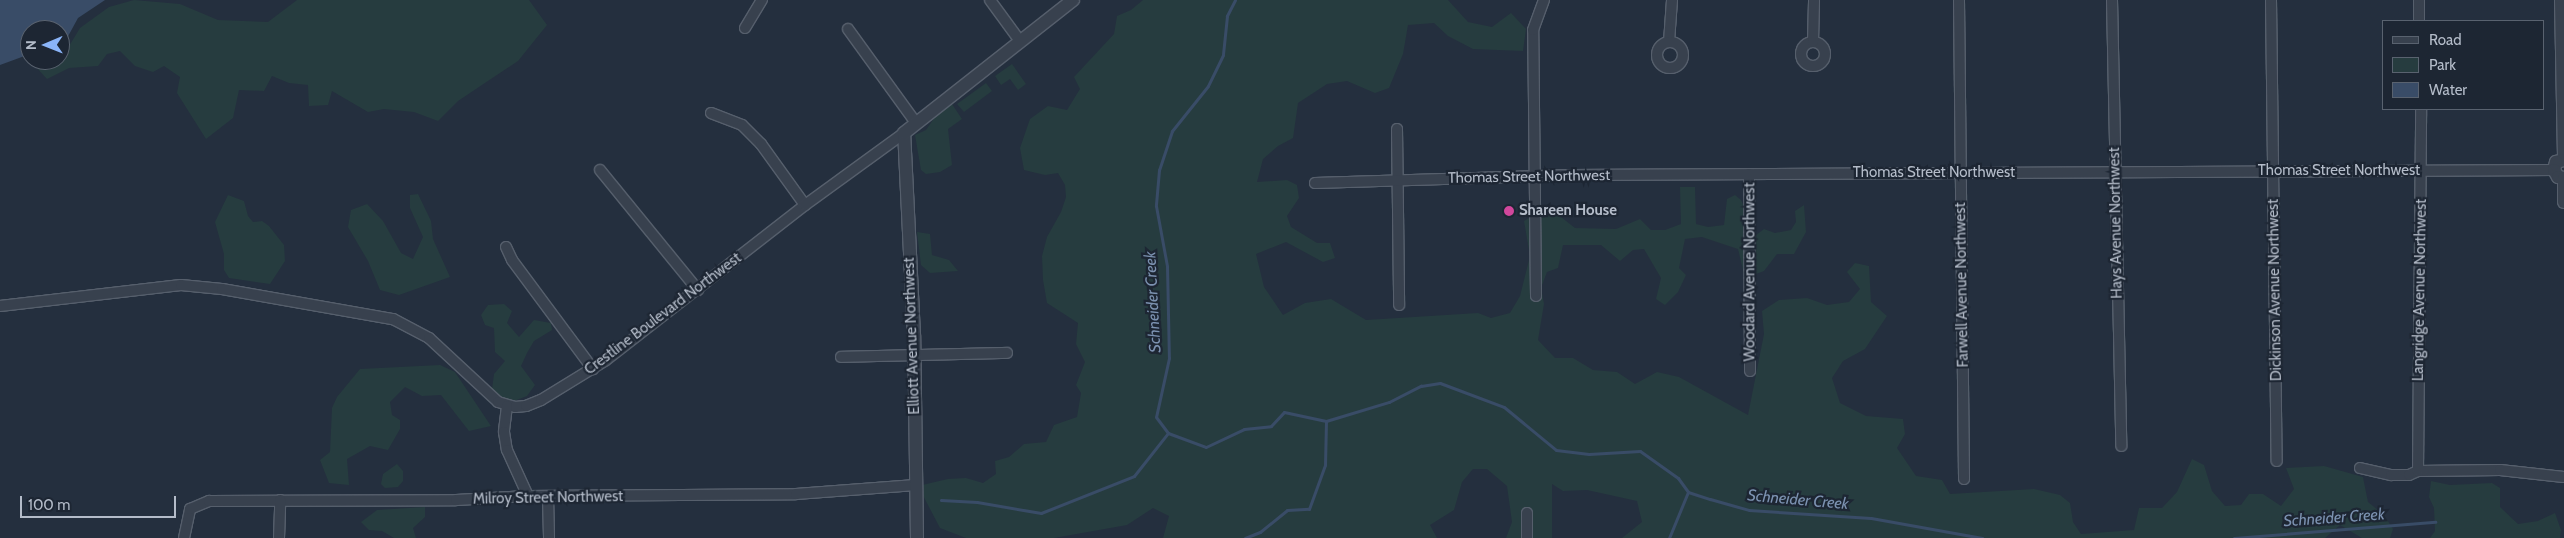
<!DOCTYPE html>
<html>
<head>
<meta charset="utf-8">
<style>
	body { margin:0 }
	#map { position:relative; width:2564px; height:538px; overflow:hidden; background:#242f3e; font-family:Cabin,sans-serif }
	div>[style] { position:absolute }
	.green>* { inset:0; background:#263c3f }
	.water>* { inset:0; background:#394c67 }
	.stream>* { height:3px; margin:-1.5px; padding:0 1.5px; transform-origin:1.5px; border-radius:1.5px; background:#394c67 }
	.roads { filter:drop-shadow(1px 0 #565f6c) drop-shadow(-1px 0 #565f6c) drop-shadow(0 1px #565f6c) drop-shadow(0 -1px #565f6c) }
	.minor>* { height:10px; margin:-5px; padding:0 5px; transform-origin:5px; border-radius:5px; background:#38414e }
	.minor>.ring { margin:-5px; padding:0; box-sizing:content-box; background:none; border:10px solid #38414e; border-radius:50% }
	.tertiary>* { height:12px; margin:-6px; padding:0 6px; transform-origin:6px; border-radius:6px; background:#38414e }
	.dots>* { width:14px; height:14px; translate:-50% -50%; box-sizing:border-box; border:2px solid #1d2633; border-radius:50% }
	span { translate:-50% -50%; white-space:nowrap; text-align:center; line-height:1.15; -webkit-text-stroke:4.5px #1d2633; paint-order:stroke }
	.street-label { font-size:15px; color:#b4bcc9 }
	.poi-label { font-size:15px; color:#b4bcc9; font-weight:700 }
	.left { translate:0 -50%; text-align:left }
	.water-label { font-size:16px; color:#7c92b1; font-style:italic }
	.legend { position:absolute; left:2382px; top:20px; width:162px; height:90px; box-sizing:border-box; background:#1d2633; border:1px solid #59626f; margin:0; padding:6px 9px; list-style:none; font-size:15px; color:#b4bcc9 }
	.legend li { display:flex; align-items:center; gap:10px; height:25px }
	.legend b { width:25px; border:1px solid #59626f }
	.north { position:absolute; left:20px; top:20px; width:50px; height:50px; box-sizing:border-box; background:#1d2633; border:1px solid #59626f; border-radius:50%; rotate:269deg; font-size:14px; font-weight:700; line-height:20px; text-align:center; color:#b4bcc9 }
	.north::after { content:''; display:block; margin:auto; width:18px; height:22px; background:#8ab4f8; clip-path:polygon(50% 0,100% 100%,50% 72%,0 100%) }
	.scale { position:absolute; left:20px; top:496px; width:156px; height:22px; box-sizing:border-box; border:2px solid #b4bcc9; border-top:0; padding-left:6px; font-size:15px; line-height:18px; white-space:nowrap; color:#b4bcc9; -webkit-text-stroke:4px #1d2633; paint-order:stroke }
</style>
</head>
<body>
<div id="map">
	<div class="green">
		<i style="clip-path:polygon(134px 0,180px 4px,218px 20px,268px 22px,297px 0,529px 0,547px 25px,518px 61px,458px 101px,438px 121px,414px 112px,384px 109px,368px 112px,332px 91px,328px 105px,309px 106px,308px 85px,289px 83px,272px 76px,264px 91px,239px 90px,233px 118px,206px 139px,177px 93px,180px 77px,164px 66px,153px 72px,135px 66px,120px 51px,107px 54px,98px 66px,69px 68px,47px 79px,35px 66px,42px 60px,60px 60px,60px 51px,66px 51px,80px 28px,109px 7px)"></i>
		<i style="clip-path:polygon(1143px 0,1448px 0,1468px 22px,1492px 27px,1511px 13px,1526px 29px,1523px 51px,1473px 49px,1448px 36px,1434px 23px,1408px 25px,1403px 54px,1389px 88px,1375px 93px,1347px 81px,1327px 84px,1298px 103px,1293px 138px,1278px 146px,1263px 159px,1257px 182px,1287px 180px,1297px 185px,1299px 198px,1287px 216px,1291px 227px,1317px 243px,1330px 243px,1335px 258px,1323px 262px,1286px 242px,1256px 254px,1264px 287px,1283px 315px,1305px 303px,1331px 299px,1366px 320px,1478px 313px,1491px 318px,1510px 313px,1520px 296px,1530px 256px,1524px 221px,1544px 209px,1552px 210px,1575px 228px,1616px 229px,1640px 219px,1651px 230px,1665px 230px,1681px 224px,1680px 187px,1695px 187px,1696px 224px,1708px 227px,1724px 225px,1727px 199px,1735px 195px,1741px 200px,1756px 235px,1764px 229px,1775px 233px,1791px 230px,1796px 222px,1795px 211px,1804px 205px,1806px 232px,1794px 254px,1777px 254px,1764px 271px,1745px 278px,1738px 249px,1702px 237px,1685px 239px,1679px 268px,1686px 275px,1678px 292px,1665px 305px,1656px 299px,1661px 278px,1644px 249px,1633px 250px,1620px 261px,1601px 245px,1563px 245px,1558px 268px,1547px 272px,1541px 288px,1544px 304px,1538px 340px,1555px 358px,1573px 358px,1593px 370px,1617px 372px,1635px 384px,1657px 372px,1679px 377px,1748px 415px,1764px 334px,1762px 311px,1779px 300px,1807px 298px,1827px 305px,1849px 302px,1860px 289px,1847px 272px,1855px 263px,1869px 266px,1871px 302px,1887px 316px,1865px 349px,1843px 361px,1832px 378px,1840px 403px,1866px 416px,1903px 419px,1905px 434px,1897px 448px,1916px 476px,1942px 480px,1950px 494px,2034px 489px,2060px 495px,2070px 503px,2073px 522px,2081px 534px,2134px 530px,2139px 508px,2162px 508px,2177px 492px,2192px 459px,2204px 465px,2212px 491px,2225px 506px,2241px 505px,2249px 494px,2263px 494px,2281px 506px,2294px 489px,2286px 468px,2324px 466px,2363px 477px,2368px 502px,2384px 515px,2393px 529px,2390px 538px,2362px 538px,2340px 525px,2325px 538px,1622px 538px,1642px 522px,1637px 501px,1587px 490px,1563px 491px,1552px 484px,1552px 538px,1506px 538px,1512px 522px,1507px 486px,1487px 469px,1473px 469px,1462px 482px,1454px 510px,1430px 525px,1437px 538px,1163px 538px,1169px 516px,1153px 508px,1127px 525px,1054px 538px,966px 538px,940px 528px,918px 486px,948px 479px,966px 478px,983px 483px,996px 474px,995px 461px,1009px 457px,1024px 444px,1046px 442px,1054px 425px,1077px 417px,1081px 393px,1076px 385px,1085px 362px,1076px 344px,1078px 323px,1047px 303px,1043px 280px,1042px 256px,1047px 237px,1061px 212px,1066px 197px,1065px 185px,1058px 173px,1045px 175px,1024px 170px,1020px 148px,1030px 119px,1048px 106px,1067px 110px,1080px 89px,1074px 77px,1114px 34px,1117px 16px,1131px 10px)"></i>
		<i style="clip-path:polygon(1012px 64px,1026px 84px,1018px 90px,1010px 79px,1001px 85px,995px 76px)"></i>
		<i style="clip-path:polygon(986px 83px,992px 91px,964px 112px,957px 104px)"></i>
		<i style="clip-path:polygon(952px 104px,962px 119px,948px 129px,952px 165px,940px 172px,926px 174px,921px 170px,915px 135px,926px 130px,935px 117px)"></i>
		<i style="clip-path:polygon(418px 194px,431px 221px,433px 239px,450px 277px,399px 295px,380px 290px,368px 261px,348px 227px,351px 210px,367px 204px,383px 221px,401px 253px,413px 259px,423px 237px,410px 208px,410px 195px)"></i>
		<i style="clip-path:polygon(228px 195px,244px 201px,248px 216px,253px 222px,262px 221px,269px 226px,284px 245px,285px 261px,270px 284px,229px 278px,224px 270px,224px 254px,215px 222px)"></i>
		<i style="clip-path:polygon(917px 232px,930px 234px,932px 255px,949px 260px,958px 271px,930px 273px,921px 265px)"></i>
		<i style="clip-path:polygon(504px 304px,512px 311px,507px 323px,519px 337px,534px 320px,551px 323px,552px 330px,534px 341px,527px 353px,521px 366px,535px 385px,527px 396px,514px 401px,499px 399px,492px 389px,494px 374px,505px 361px,495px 352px,494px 328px,485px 325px,481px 315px,488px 305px)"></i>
		<i style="clip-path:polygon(440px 365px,455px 372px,491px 426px,469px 431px,441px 395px,422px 396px,405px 387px,390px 402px,392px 415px,400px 420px,400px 429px,388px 450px,370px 446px,347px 459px,349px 485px,329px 483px,320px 460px,330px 452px,332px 408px,337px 397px,360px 369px)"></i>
		<i style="clip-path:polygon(397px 464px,403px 471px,403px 481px,398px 487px,385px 488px,381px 484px,383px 474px)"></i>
		<i style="clip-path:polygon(2431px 481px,2450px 485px,2492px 483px,2500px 488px,2500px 507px,2518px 524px,2538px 521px,2555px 513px,2561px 530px,2560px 538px,2430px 538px,2435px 531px,2434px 508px,2429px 497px)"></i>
		<i style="clip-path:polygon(425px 507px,425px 517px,413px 528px,416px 538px,394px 538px,382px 531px,369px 530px,361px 522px,377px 510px)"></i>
	</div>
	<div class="water">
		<i style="clip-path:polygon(0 0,105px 0,78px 18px,66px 40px,60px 42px,60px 30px,30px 30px,30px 54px,0 65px)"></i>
	</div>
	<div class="stream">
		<i style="left:1235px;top:0;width:18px;rotate:117deg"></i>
		<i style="left:1227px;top:16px;width:39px;rotate:96deg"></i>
		<i style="left:1223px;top:55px;width:34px;rotate:116deg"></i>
		<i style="left:1208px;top:86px;width:58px;rotate:128.7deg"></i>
		<i style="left:1172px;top:131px;width:41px;rotate:108.4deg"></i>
		<i style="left:1159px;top:170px;width:36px;rotate:95deg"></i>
		<i style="left:1156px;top:206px;width:61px;rotate:79.6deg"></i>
		<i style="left:1167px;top:266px;width:92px;rotate:88.8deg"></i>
		<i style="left:1169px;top:358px;width:60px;rotate:102.4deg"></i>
		<i style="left:1156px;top:417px;width:20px;rotate:53deg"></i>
		<i style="left:1168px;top:433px;width:40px;rotate:20.2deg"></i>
		<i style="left:1206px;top:447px;width:42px;rotate:-25.3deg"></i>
		<i style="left:1244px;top:429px;width:27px;rotate:-6deg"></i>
		<i style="left:1271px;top:426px;width:19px;rotate:-47deg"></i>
		<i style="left:1284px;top:412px;width:43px;rotate:12.1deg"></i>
		<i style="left:1326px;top:421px;width:66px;rotate:-16.8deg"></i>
		<i style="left:1389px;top:402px;width:36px;rotate:-27deg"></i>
		<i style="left:1421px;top:386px;width:19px;rotate:-9deg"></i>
		<i style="left:1440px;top:383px;width:68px;rotate:20.6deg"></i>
		<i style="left:1504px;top:407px;width:67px;rotate:39.6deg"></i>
		<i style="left:1556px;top:450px;width:33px;rotate:7deg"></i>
		<i style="left:1589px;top:454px;width:51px;rotate:-3.4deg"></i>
		<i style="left:1640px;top:451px;width:47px;rotate:35.4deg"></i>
		<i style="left:1678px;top:478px;width:17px;rotate:54deg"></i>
		<i style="left:1688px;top:492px;width:23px;rotate:18deg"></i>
		<i style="left:1710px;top:499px;width:41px;rotate:15.8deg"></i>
		<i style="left:1749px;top:510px;width:122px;rotate:3.8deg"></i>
		<i style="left:1871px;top:518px;width:113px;rotate:10.2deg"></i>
		<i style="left:941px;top:500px;width:36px;rotate:3deg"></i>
		<i style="left:977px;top:502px;width:65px;rotate:9.8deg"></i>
		<i style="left:1041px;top:513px;width:100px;rotate:-21.7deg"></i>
		<i style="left:1134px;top:476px;width:55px;rotate:-51.7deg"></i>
		<i style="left:1245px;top:538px;width:16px;rotate:-22deg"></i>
		<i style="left:1260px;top:532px;width:35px;rotate:-39deg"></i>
		<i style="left:1287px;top:510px;width:22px;rotate:-3deg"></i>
		<i style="left:1309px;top:509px;width:47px;rotate:-70deg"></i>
		<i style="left:1325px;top:465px;width:44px;rotate:-88.7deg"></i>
		<i style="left:1669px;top:538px;width:50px;rotate:-67.6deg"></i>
		<i style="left:2234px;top:538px;width:202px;rotate:-4.6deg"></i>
	</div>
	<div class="roads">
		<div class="minor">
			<i style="left:990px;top:0;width:51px;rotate:53.8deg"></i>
			<i style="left:1959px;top:0;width:479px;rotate:89.4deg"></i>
			<i style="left:2112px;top:0;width:446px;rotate:88.8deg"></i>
			<i style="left:2271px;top:0;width:461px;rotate:89.3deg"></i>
			<i style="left:2419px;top:0;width:21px;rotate:90deg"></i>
			<i style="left:745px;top:28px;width:33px;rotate:-59deg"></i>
			<i style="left:848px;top:29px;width:116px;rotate:54.1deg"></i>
			<i class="ring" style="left:1801px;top:42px;width:14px;height:14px"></i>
			<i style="left:1669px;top:42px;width:42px;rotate:-85.9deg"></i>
			<i style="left:1813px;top:42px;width:42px;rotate:-88.6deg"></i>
			<i class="ring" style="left:1657px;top:42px;width:16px;height:16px"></i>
			<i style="left:711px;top:113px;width:33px;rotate:21deg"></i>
			<i style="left:742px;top:125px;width:27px;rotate:45deg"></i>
			<i style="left:761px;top:144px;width:75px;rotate:54.2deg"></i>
			<i style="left:1397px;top:129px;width:176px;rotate:89.3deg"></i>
			<i style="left:600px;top:170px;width:155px;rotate:50.8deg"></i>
			<i style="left:1749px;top:174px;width:197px;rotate:89.7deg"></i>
			<i style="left:1315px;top:183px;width:257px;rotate:-1.8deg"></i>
			<i style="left:1572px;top:175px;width:982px;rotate:-0.29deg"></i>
			<i style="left:506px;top:247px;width:14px;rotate:65deg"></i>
			<i style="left:512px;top:260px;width:136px;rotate:53.4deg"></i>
			<i style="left:1536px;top:296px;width:266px;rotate:-90.6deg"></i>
			<i style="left:1533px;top:30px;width:32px;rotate:-70deg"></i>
			<i style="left:0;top:306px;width:182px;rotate:-6.6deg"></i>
			<i style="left:181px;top:285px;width:41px;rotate:5.6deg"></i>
			<i style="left:222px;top:289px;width:174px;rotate:10deg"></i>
			<i style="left:393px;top:319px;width:41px;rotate:27.8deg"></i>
			<i style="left:429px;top:338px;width:94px;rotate:42.8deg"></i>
			<i style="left:498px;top:402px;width:18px;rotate:16deg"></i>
			<i style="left:515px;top:407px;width:11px;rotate:-5deg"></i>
			<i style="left:526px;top:406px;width:16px;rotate:-22deg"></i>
			<i style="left:541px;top:400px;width:76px;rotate:-31.6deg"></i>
			<i style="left:606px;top:360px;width:252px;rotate:-37.9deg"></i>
			<i style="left:805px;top:205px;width:122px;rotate:-36deg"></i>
			<i style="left:841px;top:357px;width:166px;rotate:-1.4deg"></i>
			<i style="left:507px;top:406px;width:26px;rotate:97deg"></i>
			<i style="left:504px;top:432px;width:18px;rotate:81deg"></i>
			<i style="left:507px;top:450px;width:51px;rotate:65.5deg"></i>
			<i style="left:2360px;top:468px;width:32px;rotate:13deg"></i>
			<i style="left:2391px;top:475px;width:18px"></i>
			<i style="left:2409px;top:475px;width:10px;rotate:-24deg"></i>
			<i style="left:2418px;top:471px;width:82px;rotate:-0.7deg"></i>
			<i style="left:2500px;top:470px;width:64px;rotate:6.2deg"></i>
			<i style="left:2418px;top:471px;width:362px;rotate:-89.5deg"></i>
			<i style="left:548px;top:496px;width:42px;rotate:88.6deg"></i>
			<i style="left:184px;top:538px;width:30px;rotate:-78deg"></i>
			<i style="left:190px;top:509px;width:21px;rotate:-23deg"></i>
			<i style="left:209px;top:501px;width:247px;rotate:-0.2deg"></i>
			<i style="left:456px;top:500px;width:72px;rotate:-3.2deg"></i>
			<i style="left:528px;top:496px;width:268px;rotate:-0.4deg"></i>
			<i style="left:796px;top:494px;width:120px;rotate:-4.3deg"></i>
			<i style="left:279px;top:538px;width:38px;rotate:-88deg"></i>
			<i style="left:1527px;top:538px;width:25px;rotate:-90deg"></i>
		</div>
		<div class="tertiary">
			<i style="left:2561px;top:0;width:160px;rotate:88.9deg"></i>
			<i style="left:2564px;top:160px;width:8px;rotate:166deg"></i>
			<i style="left:2556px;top:162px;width:8px;rotate:104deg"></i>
			<i style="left:2554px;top:170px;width:8px;rotate:60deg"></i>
			<i style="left:2558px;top:177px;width:6px;rotate:9deg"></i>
			<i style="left:2564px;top:178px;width:24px;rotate:90deg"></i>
			<i style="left:917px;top:538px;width:203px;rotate:-90.8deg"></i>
			<i style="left:914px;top:335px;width:202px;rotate:-92.8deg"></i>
			<i style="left:904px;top:133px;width:215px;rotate:-38.2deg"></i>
		</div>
	</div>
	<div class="dots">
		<i style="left:1509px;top:211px;background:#d1479c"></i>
	</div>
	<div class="street-label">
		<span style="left:2339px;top:171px">Thomas Street Northwest</span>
		<span style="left:1934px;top:173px">Thomas Street Northwest</span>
		<span style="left:1529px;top:177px;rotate:-1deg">Thomas Street Northwest</span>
		<span style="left:2116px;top:223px;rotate:-91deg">Hays Avenue Northwest</span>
		<span style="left:1750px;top:272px;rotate:-90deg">Woodard Avenue Northwest</span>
		<span style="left:1962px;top:285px;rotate:-91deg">Farwell Avenue Northwest</span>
		<span style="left:2275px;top:290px;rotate:-91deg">Dickinson Avenue Northwest</span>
		<span style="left:2420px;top:290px;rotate:-89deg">Langridge Avenue Northwest</span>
		<span style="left:663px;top:314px;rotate:-37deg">Crestline Boulevard Northwest</span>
		<span style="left:912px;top:336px;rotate:-92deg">Elliott Avenue Northwest</span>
		<span style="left:548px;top:498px;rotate:-1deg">Milroy Street Northwest</span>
	</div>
	<div class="poi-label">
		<span class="left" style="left:1519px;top:211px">Shareen House</span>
	</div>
	<div class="water-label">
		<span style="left:1153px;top:302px;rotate:-93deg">Schneider Creek</span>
		<span style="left:1798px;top:500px;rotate:5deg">Schneider Creek</span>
		<span style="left:2334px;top:518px;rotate:-4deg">Schneider Creek</span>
	</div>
	<ul class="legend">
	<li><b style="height:6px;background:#38414e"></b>Road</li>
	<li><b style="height:14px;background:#263c3f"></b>Park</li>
	<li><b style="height:14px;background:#394c67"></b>Water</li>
	</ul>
	<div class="north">N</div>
	<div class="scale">100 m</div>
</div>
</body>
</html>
